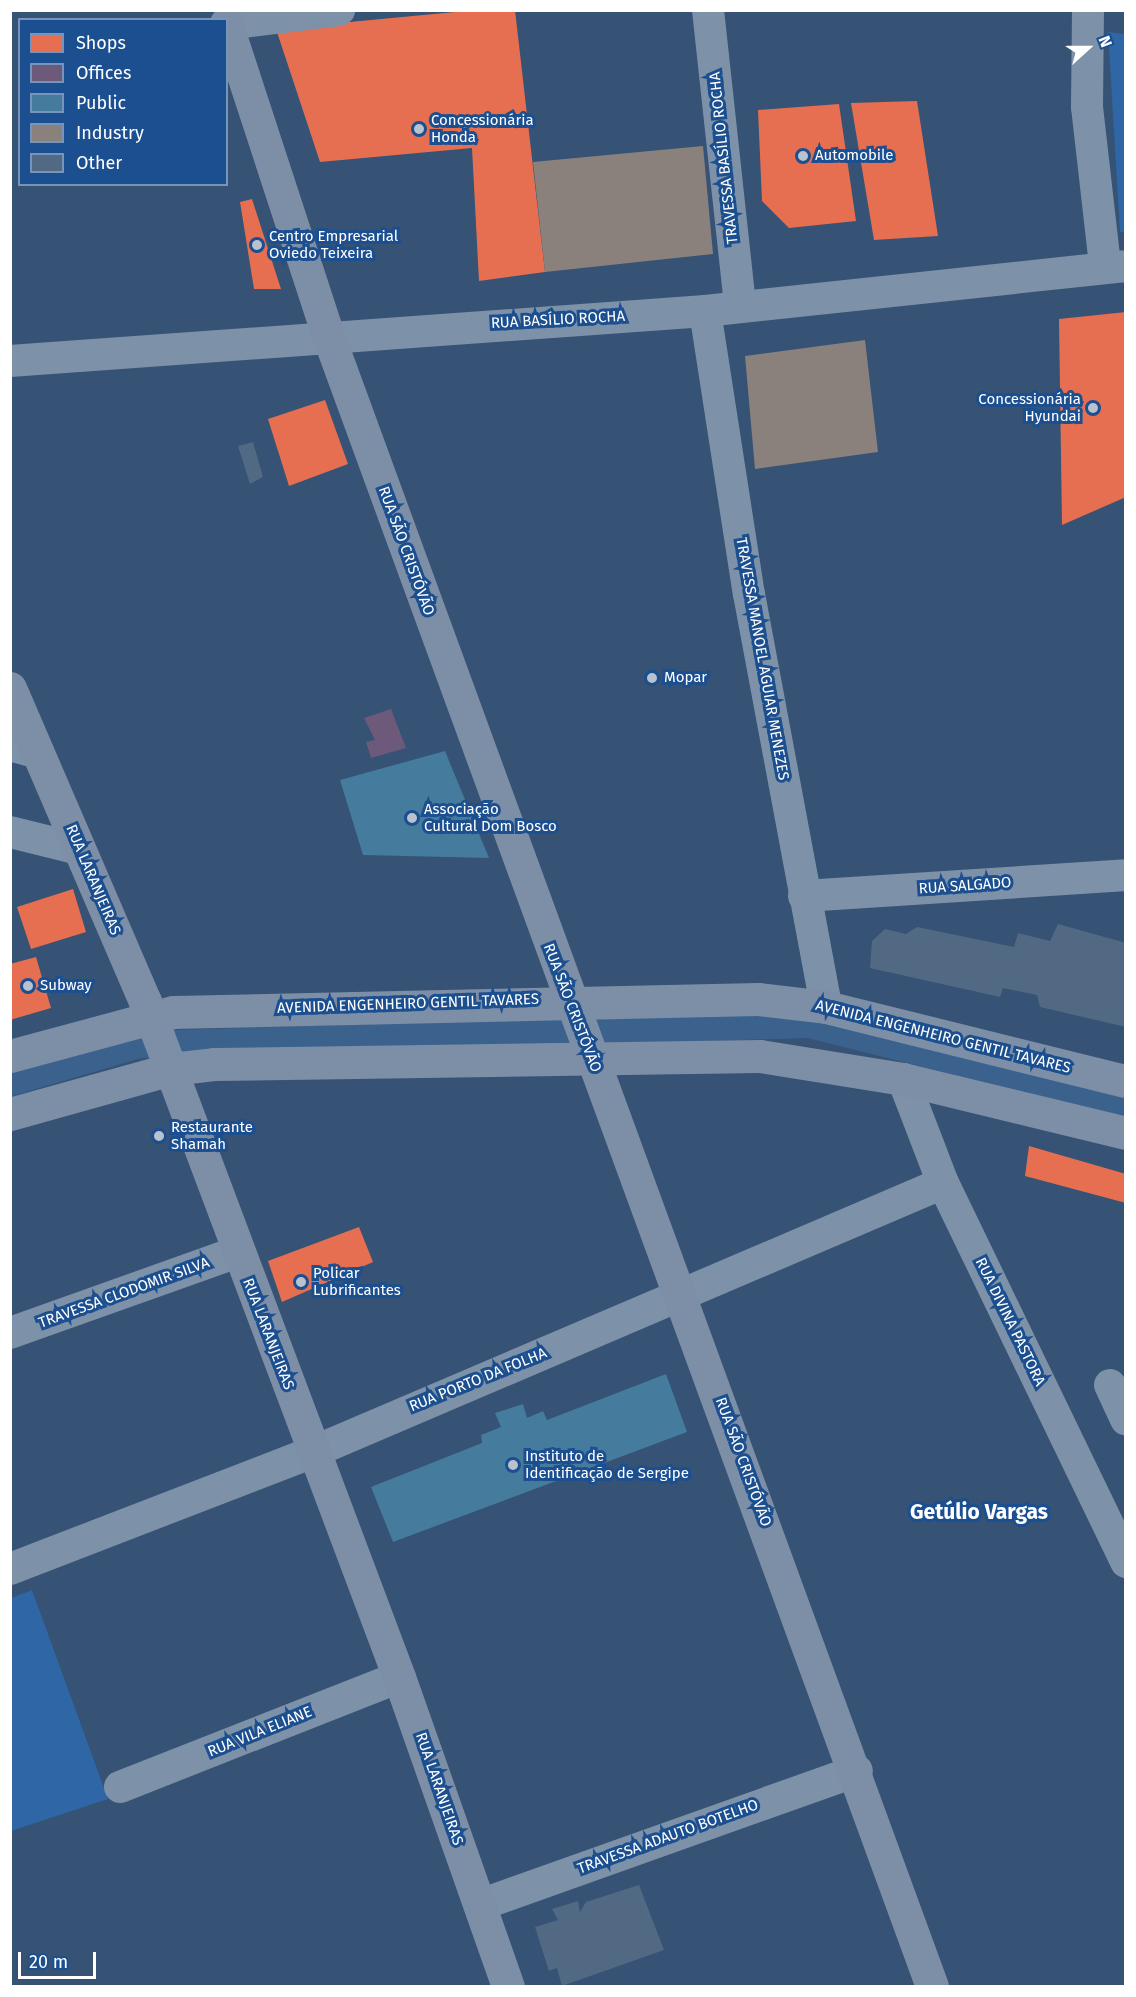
<!DOCTYPE html>
<html>
<head>
<meta charset="utf-8">
<style>
	body { margin:0 }
	#map { position:relative; width:1136px; height:1997px; overflow:hidden; background:#365274; font-family:"Fira Sans",sans-serif }
	div>[style] { position:absolute }
	.green>* { inset:0; background:#2f66a5 }
	.shops>* { inset:0; background:#e76f51 }
	.offices>* { inset:0; background:#6d597a }
	.public>* { inset:0; background:#457b9d }
	.industry>* { inset:0; background:#8a817c }
	.canal>* { height:27px; margin:-13.5px; padding:0 13.5px; transform-origin:13.5px; border-radius:13.5px; background:#3b618d }
	.building>* { inset:0; background:#526984 }
	.minor>* { height:32px; margin:-16px; padding:0 16px; transform-origin:16px; border-radius:16px; background:#7d92a8 }
	.major>* { height:33px; margin:-16.5px; padding:0 16.5px; transform-origin:16.5px; border-radius:16.5px; background:#7d8ea7 }
	.dots>* { width:16px; height:16px; translate:-50% -50%; box-sizing:border-box; border:3px solid #1b4f8f; border-radius:50% }
	span { translate:-50% -50%; white-space:nowrap; text-align:center; line-height:1.15; -webkit-text-stroke:6px #1b4f8f; paint-order:stroke }
	.poi-label { font-size:15px; color:#fff }
	.left { translate:0 -50%; text-align:left }
	.right { translate:-100% -50%; text-align:right }
	.street-label { font-size:15px; color:#fff }
	.district-label { font-size:21px; color:#fff; font-weight:700 }
	.frame { position:absolute; inset:0; border:12px solid #fff; pointer-events:none }
	.legend { position:absolute; left:18px; top:18px; width:210px; height:168px; box-sizing:border-box; background:#1b4f8f; border:2px solid #7695bc; margin:0; padding:8px 10px; list-style:none; font-size:18px; color:#fff }
	.legend li { display:flex; align-items:center; gap:12px; height:30px }
	.legend b { width:30px; border:2px solid #7695bc }
	.north { position:absolute; left:1058px; top:18px; width:60px; height:60px; -webkit-text-stroke:4px #1b4f8f; paint-order:stroke; rotate:69deg; font-size:16px; font-weight:700; line-height:24px; text-align:center; color:#fff }
	.north::after { content:''; display:block; margin:auto; width:21px; height:27px; background:#fff; clip-path:polygon(50% 0,100% 100%,50% 72%,0 100%) }
	.scale { position:absolute; left:18px; top:1952px; width:78px; height:27px; box-sizing:border-box; border:3px solid #fff; border-top:0; padding-left:8px; font-size:18px; line-height:21px; white-space:nowrap; color:#fff; -webkit-text-stroke:4px #1b4f8f; paint-order:stroke }
</style>
</head>
<body>
<div id="map">
	<div class="green">
		<i style="clip-path:polygon(1108px 32px,1125px 34px,1125px 232px,1120px 232px)"></i>
		<i style="clip-path:polygon(32px 1590px,108px 1799px,11px 1831px,11px 1598px)"></i>
	</div>
	<div class="shops">
		<i style="clip-path:polygon(476px 10px,515px 10px,545px 272px,479px 281px,472px 148px,320px 162px,276px 29px)"></i>
		<i style="clip-path:polygon(917px 101px,938px 236px,874px 240px,851px 103px)"></i>
		<i style="clip-path:polygon(839px 104px,856px 221px,789px 228px,762px 201px,758px 110px)"></i>
		<i style="clip-path:polygon(252px 199px,281px 289px,254px 289px,240px 202px)"></i>
		<i style="clip-path:polygon(1126px 312px,1126px 497px,1062px 525px,1059px 319px)"></i>
		<i style="clip-path:polygon(325px 400px,348px 464px,289px 486px,268px 419px)"></i>
		<i style="clip-path:polygon(73px 889px,86px 932px,31px 949px,17px 907px)"></i>
		<i style="clip-path:polygon(36px 957px,51px 1008px,10px 1020px,10px 964px)"></i>
		<i style="clip-path:polygon(1029px 1146px,1126px 1174px,1126px 1203px,1025px 1176px)"></i>
		<i style="clip-path:polygon(359px 1227px,373px 1262px,282px 1302px,268px 1261px)"></i>
	</div>
	<div class="offices">
		<i style="clip-path:polygon(391px 709px,406px 748px,371px 758px,366px 742px,375px 740px,364px 718px)"></i>
	</div>
	<div class="public">
		<i style="clip-path:polygon(445px 751px,489px 858px,363px 855px,340px 780px)"></i>
		<i style="clip-path:polygon(666px 1374px,687px 1432px,393px 1542px,371px 1487px,482px 1443px,481px 1435px,501px 1427px,495px 1413px,523px 1404px,527px 1418px,543px 1411px,547px 1420px)"></i>
	</div>
	<div class="industry">
		<i style="clip-path:polygon(703px 146px,713px 254px,545px 272px,533px 162px)"></i>
		<i style="clip-path:polygon(865px 340px,878px 452px,755px 469px,745px 356px)"></i>
	</div>
	<div class="canal">
		<i style="left:10px;top:1082px;width:134px;rotate:-16.4deg"></i>
		<i style="left:139px;top:1044px;width:669px;rotate:-1.71deg"></i>
		<i style="left:808px;top:1024px;width:328px;rotate:14deg"></i>
	</div>
	<div class="building">
		<i style="clip-path:polygon(253px 442px,263px 477px,250px 484px,238px 446px)"></i>
		<i style="clip-path:polygon(1058px 924px,1126px 943px,1126px 1027px,1040px 1007px,1037px 995px,1003px 988px,1000px 997px,870px 968px,872px 941px,885px 929px,906px 934px,917px 927px,1014px 947px,1018px 933px,1050px 941px)"></i>
		<i style="clip-path:polygon(639px 1885px,664px 1950px,562px 1986px,557px 1968px,549px 1971px,535px 1927px,558px 1920px,552px 1909px,578px 1901px,580px 1912px,586px 1902px)"></i>
	</div>
	<div class="minor">
		<i style="left:708px;top:10px;width:298px;rotate:83.8deg"></i>
		<i style="left:1088px;top:10px;width:97px;rotate:90.6deg"></i>
		<i style="left:1087px;top:107px;width:160px;rotate:83.5deg"></i>
		<i style="left:227px;top:24px;width:113px;rotate:-7.1deg"></i>
		<i style="left:705px;top:311px;width:286px;rotate:81.2deg"></i>
		<i style="left:749px;top:594px;width:420px;rotate:79.4deg"></i>
		<i style="left:10px;top:361px;width:697px;rotate:-4.11deg"></i>
		<i style="left:705px;top:311px;width:423px;rotate:-6.1deg"></i>
		<i style="left:10px;top:745px;width:29px;rotate:16deg"></i>
		<i style="left:10px;top:832px;width:71px;rotate:13.8deg"></i>
		<i style="left:804px;top:896px;width:323px;rotate:-3.7deg"></i>
		<i style="left:903px;top:1079px;width:111px;rotate:69deg"></i>
		<i style="left:943px;top:1183px;width:421px;rotate:64.2deg"></i>
		<i style="left:10px;top:1333px;width:241px;rotate:-19.6deg"></i>
		<i style="left:1110px;top:1385px;width:38px;rotate:65deg"></i>
		<i style="left:10px;top:1569px;width:325px;rotate:-21.1deg"></i>
		<i style="left:313px;top:1452px;width:685px;rotate:-23.12deg"></i>
		<i style="left:120px;top:1787px;width:300px;rotate:-21.5deg"></i>
		<i style="left:480px;top:1905px;width:400px;rotate:-19.6deg"></i>
	</div>
	<div class="major">
		<i style="left:226px;top:23px;width:328px;rotate:71.9deg"></i>
		<i style="left:328px;top:335px;width:1758px;rotate:69.91deg"></i>
		<i style="left:10px;top:688px;width:341px;rotate:66.7deg"></i>
		<i style="left:145px;top:1001px;width:722px;rotate:69.41deg"></i>
		<i style="left:399px;top:1677px;width:328px;rotate:70.6deg"></i>
		<i style="left:10px;top:1056px;width:169px;rotate:-15.1deg"></i>
		<i style="left:173px;top:1012px;width:585px;rotate:-1.27deg"></i>
		<i style="left:758px;top:999px;width:68px;rotate:6.7deg"></i>
		<i style="left:826px;top:1007px;width:309px;rotate:13.9deg"></i>
		<i style="left:10px;top:1114px;width:167px;rotate:-15.6deg"></i>
		<i style="left:171px;top:1069px;width:43px;rotate:-6.6deg"></i>
		<i style="left:214px;top:1064px;width:546px;rotate:-0.84deg"></i>
		<i style="left:760px;top:1056px;width:145px;rotate:9.1deg"></i>
		<i style="left:903px;top:1079px;width:229px;rotate:13.6deg"></i>
	</div>
	<div class="dots">
		<i style="left:419px;top:129px;background:#b9c2ce"></i>
		<i style="left:803px;top:156px;background:#b9c2ce"></i>
		<i style="left:257px;top:245px;background:#b9c2ce"></i>
		<i style="left:1093px;top:408px;background:#b9c2ce"></i>
		<i style="left:652px;top:678px;background:#b9c2ce"></i>
		<i style="left:412px;top:818px;background:#b9c2ce"></i>
		<i style="left:28px;top:986px;background:#b9c2ce"></i>
		<i style="left:159px;top:1136px;background:#b9c2ce"></i>
		<i style="left:301px;top:1282px;background:#b9c2ce"></i>
		<i style="left:513px;top:1465px;background:#b9c2ce"></i>
	</div>
	<div class="poi-label">
		<span class="left" style="left:431px;top:129px">Concessionária<br>Honda</span>
		<span class="left" style="left:815px;top:156px">Automobile</span>
		<span class="left" style="left:269px;top:245px">Centro Empresarial<br>Oviedo Teixeira</span>
		<span class="right" style="left:1081px;top:408px">Concessionária<br>Hyundai</span>
		<span class="left" style="left:664px;top:678px">Mopar</span>
		<span class="left" style="left:424px;top:818px">Associação<br>Cultural Dom Bosco</span>
		<span class="left" style="left:40px;top:986px">Subway</span>
		<span class="left" style="left:171px;top:1136px">Restaurante<br>Shamah</span>
		<span class="left" style="left:313px;top:1282px">Policar<br>Lubrificantes</span>
		<span class="left" style="left:525px;top:1465px">Instituto de<br>Identificação de Sergipe</span>
	</div>
	<div class="street-label">
		<span style="left:724px;top:158px;rotate:-96deg">TRAVESSA BASÍLIO ROCHA</span>
		<span style="left:558px;top:320px;rotate:-3deg">RUA BASÍLIO ROCHA</span>
		<span style="left:406px;top:551px;rotate:70deg">RUA SÃO CRISTÓVÃO</span>
		<span style="left:762px;top:659px;rotate:80deg">TRAVESSA MANOEL AGUIAR MENEZES</span>
		<span style="left:93px;top:880px;rotate:67deg">RUA LARANJEIRAS</span>
		<span style="left:965px;top:886px;rotate:-4deg">RUA SALGADO</span>
		<span style="left:408px;top:1004px;rotate:-2deg">AVENIDA ENGENHEIRO GENTIL TAVARES</span>
		<span style="left:572px;top:1008px;rotate:69deg">RUA SÃO CRISTÓVÃO</span>
		<span style="left:943px;top:1037px;rotate:14deg">AVENIDA ENGENHEIRO GENTIL TAVARES</span>
		<span style="left:124px;top:1293px;rotate:-20deg">TRAVESSA CLODOMIR SILVA</span>
		<span style="left:1010px;top:1322px;rotate:64deg">RUA DIVINA PASTORA</span>
		<span style="left:268px;top:1334px;rotate:69deg">RUA LARANJEIRAS</span>
		<span style="left:478px;top:1380px;rotate:-22deg">RUA PORTO DA FOLHA</span>
		<span style="left:743px;top:1462px;rotate:70deg">RUA SÃO CRISTÓVÃO</span>
		<span style="left:260px;top:1732px;rotate:-22deg">RUA VILA ELIANE</span>
		<span style="left:439px;top:1789px;rotate:71deg">RUA LARANJEIRAS</span>
		<span style="left:668px;top:1837px;rotate:-20deg">TRAVESSA ADAUTO BOTELHO</span>
	</div>
	<div class="district-label">
		<span style="left:979px;top:1512px">Getúlio Vargas</span>
	</div>
	<div class="frame"></div>
	<ul class="legend">
	<li><b style="height:16px;background:#e76f51"></b>Shops</li>
	<li><b style="height:16px;background:#6d597a"></b>Offices</li>
	<li><b style="height:16px;background:#457b9d"></b>Public</li>
	<li><b style="height:16px;background:#8a817c"></b>Industry</li>
	<li><b style="height:16px;background:#526984"></b>Other</li>
	</ul>
	<div class="north">N</div>
	<div class="scale">20 m</div>
</div>
</body>
</html>
